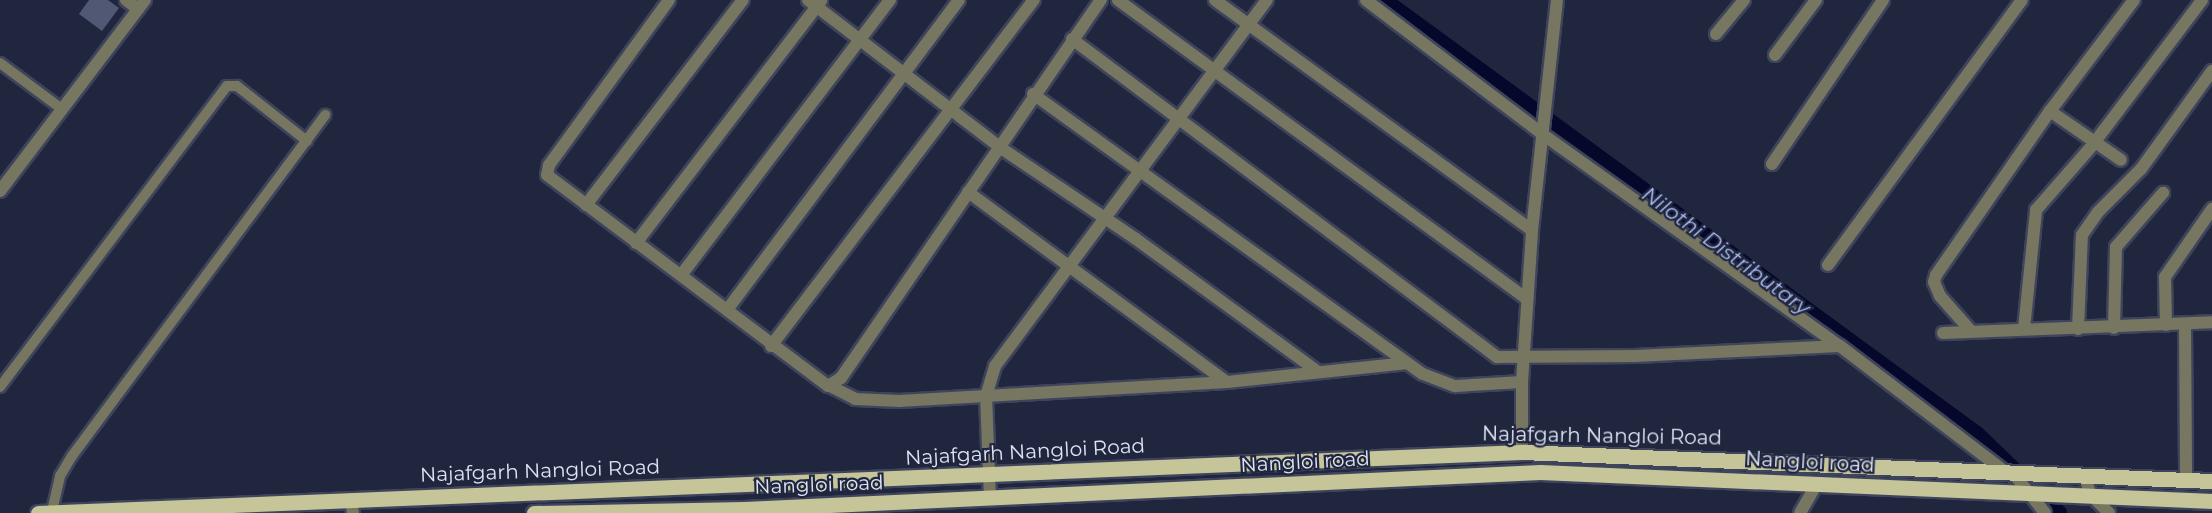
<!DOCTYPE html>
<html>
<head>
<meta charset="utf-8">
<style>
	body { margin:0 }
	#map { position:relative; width:2212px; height:513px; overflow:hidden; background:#20263e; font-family:Montserrat,sans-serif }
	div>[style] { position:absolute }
	.canal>* { height:16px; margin:-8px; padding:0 8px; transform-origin:8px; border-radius:8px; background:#05082b }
	.building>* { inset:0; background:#505873 }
	.roads { filter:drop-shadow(2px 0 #3e445b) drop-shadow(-2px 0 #3e445b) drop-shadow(0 2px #3e445b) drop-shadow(0 -2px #3e445b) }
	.service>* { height:10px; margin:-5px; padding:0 5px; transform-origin:5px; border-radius:5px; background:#767661 }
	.minor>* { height:12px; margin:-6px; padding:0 6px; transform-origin:6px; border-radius:6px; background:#767661 }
	.tertiary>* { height:12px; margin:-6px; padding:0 6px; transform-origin:6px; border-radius:6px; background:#767661 }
	.primary>* { height:15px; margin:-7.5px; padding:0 7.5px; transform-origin:7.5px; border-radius:7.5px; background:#c5c599 }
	span { translate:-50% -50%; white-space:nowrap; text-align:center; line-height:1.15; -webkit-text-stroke:4.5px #20263e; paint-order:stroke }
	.street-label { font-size:20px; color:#dee3f3 }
	.water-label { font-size:21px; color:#adbdf3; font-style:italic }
</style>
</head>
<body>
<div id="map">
	<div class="canal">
		<i style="left:1384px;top:0;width:735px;rotate:36.2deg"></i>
		<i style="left:1977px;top:434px;width:114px;rotate:43.9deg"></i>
	</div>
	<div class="building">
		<i style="clip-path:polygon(89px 0,108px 0,119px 8px,102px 31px,79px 14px)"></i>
	</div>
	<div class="roads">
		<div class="service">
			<i style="left:0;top:63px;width:77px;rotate:36.6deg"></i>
			<i style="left:0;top:387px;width:377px;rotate:-53deg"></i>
			<i style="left:227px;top:86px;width:10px"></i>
			<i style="left:237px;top:86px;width:89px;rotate:38.2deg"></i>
			<i style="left:52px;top:511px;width:36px;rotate:-77deg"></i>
			<i style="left:60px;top:476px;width:23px;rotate:-59deg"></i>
			<i style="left:72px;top:456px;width:425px;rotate:-53.4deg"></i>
		</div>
		<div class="minor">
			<i style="left:126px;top:0;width:15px;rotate:37deg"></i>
			<i style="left:669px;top:0;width:204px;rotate:126deg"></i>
			<i style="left:549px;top:165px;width:10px;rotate:101deg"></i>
			<i style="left:547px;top:175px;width:351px;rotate:36.9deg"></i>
			<i style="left:828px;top:386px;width:15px;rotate:-32deg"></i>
			<i style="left:841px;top:378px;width:459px;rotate:-55.5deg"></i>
			<i style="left:808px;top:0;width:240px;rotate:37.5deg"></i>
			<i style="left:998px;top:146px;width:166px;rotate:34deg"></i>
			<i style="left:1136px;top:239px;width:224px;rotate:36.1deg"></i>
			<i style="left:1118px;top:0;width:507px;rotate:36.17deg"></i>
			<i style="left:1215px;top:0;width:392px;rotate:36deg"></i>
			<i style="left:1716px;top:34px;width:44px;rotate:-50.5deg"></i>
			<i style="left:1072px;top:39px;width:531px;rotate:36.81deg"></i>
			<i style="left:1497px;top:357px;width:138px;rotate:-0.4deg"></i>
			<i style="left:1635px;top:356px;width:205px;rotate:-2.8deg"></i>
			<i style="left:1775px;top:55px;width:69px;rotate:-53.3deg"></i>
			<i style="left:1033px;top:94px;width:480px;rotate:35.7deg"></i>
			<i style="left:1423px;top:374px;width:34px;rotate:21deg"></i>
			<i style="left:1455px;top:386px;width:67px;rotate:-3.4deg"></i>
			<i style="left:2050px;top:111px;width:86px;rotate:34.6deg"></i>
			<i style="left:1772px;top:164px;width:198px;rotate:-55.9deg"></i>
			<i style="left:0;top:191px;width:240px;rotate:-52.8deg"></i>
			<i style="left:968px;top:192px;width:321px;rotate:36.3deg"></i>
			<i style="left:586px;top:205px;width:258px;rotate:-52.6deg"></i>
			<i style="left:636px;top:243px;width:305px;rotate:-52.6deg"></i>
			<i style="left:1828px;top:265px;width:328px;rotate:-53.8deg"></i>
			<i style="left:682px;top:274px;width:344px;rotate:-52.8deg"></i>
			<i style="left:727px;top:310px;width:387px;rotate:-53.2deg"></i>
			<i style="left:2185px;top:324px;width:155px;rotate:89.6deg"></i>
			<i style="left:2166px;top:325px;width:48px;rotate:-91.2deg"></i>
			<i style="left:2165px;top:277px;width:83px;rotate:-55.3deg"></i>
			<i style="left:2114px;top:328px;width:81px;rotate:-88.6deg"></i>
			<i style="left:2116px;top:247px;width:72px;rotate:-49deg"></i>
			<i style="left:2024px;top:329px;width:120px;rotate:-84.2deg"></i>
			<i style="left:2036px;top:210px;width:84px;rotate:-48.9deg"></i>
			<i style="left:2091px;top:147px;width:184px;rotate:-52.9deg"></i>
			<i style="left:2078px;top:329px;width:94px;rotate:-87.6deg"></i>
			<i style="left:2082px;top:235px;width:28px;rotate:-55deg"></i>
			<i style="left:2098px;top:212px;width:61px;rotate:-45deg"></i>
			<i style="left:2141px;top:169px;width:121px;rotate:-54.1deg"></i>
			<i style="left:1970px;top:330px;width:45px;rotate:-131.4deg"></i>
			<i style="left:1940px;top:296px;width:15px;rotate:-113deg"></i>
			<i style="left:1934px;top:282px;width:7px;rotate:-74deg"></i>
			<i style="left:1936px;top:275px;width:200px;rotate:-55.2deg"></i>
			<i style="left:2050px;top:111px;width:139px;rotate:-52.9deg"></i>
			<i style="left:1943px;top:333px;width:269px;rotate:-2.3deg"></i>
			<i style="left:771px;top:346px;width:435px;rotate:-52.8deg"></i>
			<i style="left:830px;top:386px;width:28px;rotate:27deg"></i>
			<i style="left:855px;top:399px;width:44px;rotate:2.6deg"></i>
			<i style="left:899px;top:401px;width:329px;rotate:-3.3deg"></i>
			<i style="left:1227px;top:382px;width:181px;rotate:-6deg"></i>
			<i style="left:1522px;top:452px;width:70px;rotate:-90deg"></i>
			<i style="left:1522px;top:382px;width:152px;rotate:-86.2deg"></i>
			<i style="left:1532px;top:230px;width:231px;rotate:-83.8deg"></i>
			<i style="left:351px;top:499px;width:14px;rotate:82deg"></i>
			<i style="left:990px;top:499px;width:103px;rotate:-92.2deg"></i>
			<i style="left:986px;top:396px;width:31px;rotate:-73deg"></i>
			<i style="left:995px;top:366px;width:456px;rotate:-53.4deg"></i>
			<i style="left:1800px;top:513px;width:34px;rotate:-60deg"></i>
		</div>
		<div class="tertiary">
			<i style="left:1366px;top:0;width:220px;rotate:37.2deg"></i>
			<i style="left:1541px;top:133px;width:367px;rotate:35.5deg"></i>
			<i style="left:1840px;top:346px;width:210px;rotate:37.3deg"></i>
			<i style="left:2013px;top:473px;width:51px;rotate:51.3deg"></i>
			<i style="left:2085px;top:476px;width:19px;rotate:74deg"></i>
			<i style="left:2090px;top:494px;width:27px;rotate:45deg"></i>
		</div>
		<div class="primary">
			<i style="left:38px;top:513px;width:1485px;rotate:-2.35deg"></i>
			<i style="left:1522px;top:452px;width:691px;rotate:2.41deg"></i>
			<i style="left:534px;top:513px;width:210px;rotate:-1.1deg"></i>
			<i style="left:744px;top:509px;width:797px;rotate:-2.66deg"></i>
			<i style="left:1540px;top:472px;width:673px;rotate:2.47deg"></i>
		</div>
	</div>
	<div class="street-label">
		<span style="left:1602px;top:436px;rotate:1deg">Najafgarh Nangloi Road</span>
		<span style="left:1025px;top:452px;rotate:-3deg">Najafgarh Nangloi Road</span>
		<span style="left:1305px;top:462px;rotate:-3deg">Nangloi road</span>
		<span style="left:1810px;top:462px;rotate:3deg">Nangloi road</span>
		<span style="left:540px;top:471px;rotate:-2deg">Najafgarh Nangloi Road</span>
		<span style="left:819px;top:485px;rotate:-2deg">Nangloi road</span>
	</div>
	<div class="water-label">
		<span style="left:1726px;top:251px;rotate:36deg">Nilothi Distributary</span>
	</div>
</div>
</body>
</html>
